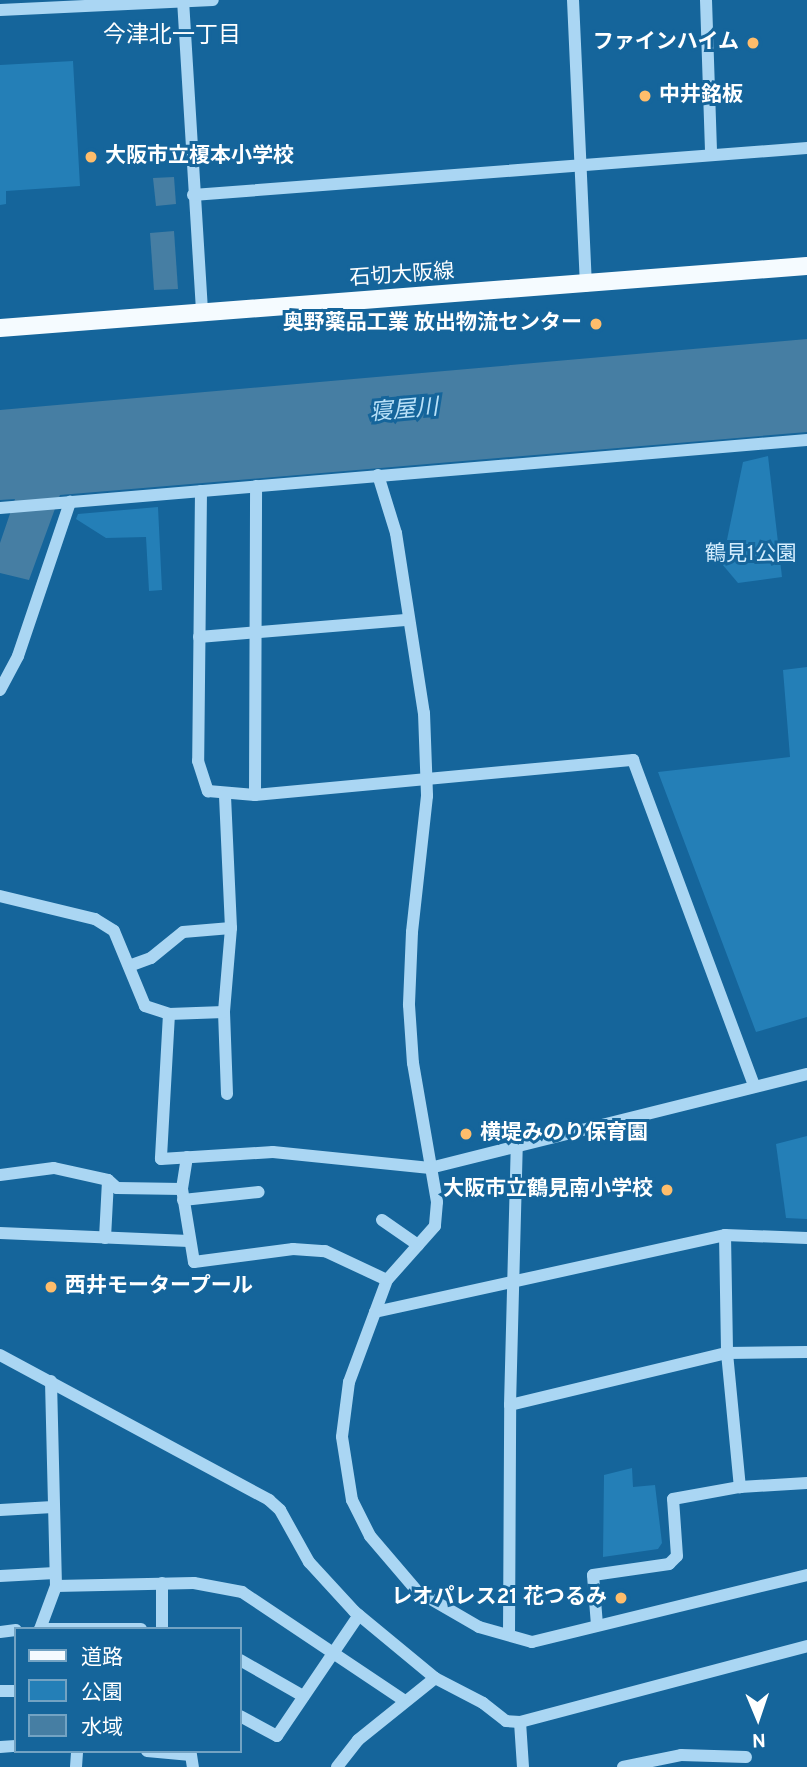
<!DOCTYPE html>
<html>
<head>
<meta charset="utf-8">
<style>
	body { margin:0 }
	#map { position:relative; width:807px; height:1767px; overflow:hidden; background:#15659b; font-family:Overpass,"Noto Sans JP",sans-serif }
	div>[style] { position:absolute }
	.green>* { inset:0; background:#247fb7 }
	.water>* { inset:0; background:#467ea3 }
	.minor>* { height:12px; margin:-6px; padding:0 6px; transform-origin:6px; border-radius:6px; background:#aad6f3 }
	.major>* { height:18px; margin:-9px; padding:0 9px; transform-origin:9px; border-radius:9px; background:#f5fbff }
	.dots>* { width:19px; height:19px; translate:-50% -50%; box-sizing:border-box; border:4px solid #15659b; border-radius:50% }
	span { translate:-50% -50%; white-space:nowrap; text-align:center; line-height:1.15; -webkit-text-stroke:6px #15659b; paint-order:stroke }
	.poi-label { font-size:21px; color:#fff; font-weight:700 }
	.right { translate:-100% -50%; text-align:right }
	.left { translate:0 -50%; text-align:left }
	.street-label { font-size:21px; color:#fff }
	.park-label { font-size:21px; color:#d2ecfd }
	.neighbourhood-label { font-size:23px; color:#fff }
	.water-label { font-size:23px; color:#bae2f9; font-style:italic }
	.legend { position:absolute; left:14px; top:1627px; width:228px; height:126px; box-sizing:border-box; background:#15659b; border:2px solid #73a3c3; margin:0; padding:9px 12px; list-style:none; font-size:21px; color:#fff }
	.legend li { display:flex; align-items:center; gap:14px; height:35px }
	.legend b { width:35px; border:2px solid #73a3c3 }
	.north { position:absolute; left:723px; top:1683px; width:70px; height:70px; -webkit-text-stroke:5px #15659b; paint-order:stroke; rotate:178deg; font-size:19px; font-weight:700; line-height:28px; text-align:center; color:#fff }
	.north::after { content:''; display:block; margin:auto; width:24px; height:32px; background:#fff; clip-path:polygon(50% 0,100% 100%,50% 72%,0 100%) }
</style>
</head>
<body>
<div id="map">
	<div class="green">
		<i style="clip-path:polygon(73px 61px,80px 186px,6px 191px,6px 204px,0 205px,0 65px)"></i>
		<i style="clip-path:polygon(768px 456px,782px 577px,738px 583px,722px 564px,743px 462px)"></i>
		<i style="clip-path:polygon(158px 507px,162px 590px,149px 591px,146px 537px,106px 538px,76px 519px,78px 514px)"></i>
		<i style="clip-path:polygon(807px 667px,807px 1017px,756px 1032px,658px 772px,790px 757px,783px 670px)"></i>
		<i style="clip-path:polygon(807px 1136px,807px 1219px,786px 1218px,776px 1144px)"></i>
		<i style="clip-path:polygon(632px 1468px,633px 1487px,655px 1485px,662px 1543px,658px 1549px,603px 1557px,604px 1475px)"></i>
	</div>
	<div class="water">
		<i style="clip-path:polygon(174px 177px,176px 204px,156px 206px,153px 178px)"></i>
		<i style="clip-path:polygon(174px 231px,178px 289px,154px 290px,150px 233px)"></i>
		<i style="clip-path:polygon(807px 339px,807px 432px,60px 495px,29px 580px,0 573px,0 543px,15px 499px,0 500px,0 410px)"></i>
	</div>
	<div class="minor">
		<i style="left:183px;top:0;width:312px;rotate:86.5deg"></i>
		<i style="left:573px;top:0;width:286px;rotate:87.4deg"></i>
		<i style="left:706px;top:0;width:153px;rotate:88.1deg"></i>
		<i style="left:0;top:10px;width:213px;rotate:-2.7deg"></i>
		<i style="left:193px;top:195px;width:616px;rotate:-4.38deg"></i>
		<i style="left:378px;top:475px;width:61px;rotate:72.8deg"></i>
		<i style="left:396px;top:533px;width:182px;rotate:81.2deg"></i>
		<i style="left:424px;top:713px;width:83px;rotate:87.9deg"></i>
		<i style="left:427px;top:796px;width:137px;rotate:96.3deg"></i>
		<i style="left:412px;top:932px;width:73px;rotate:92.4deg"></i>
		<i style="left:409px;top:1005px;width:58px;rotate:86.1deg"></i>
		<i style="left:413px;top:1063px;width:141px;rotate:80.2deg"></i>
		<i style="left:437px;top:1202px;width:24px;rotate:95deg"></i>
		<i style="left:435px;top:1226px;width:72px;rotate:131.6deg"></i>
		<i style="left:387px;top:1280px;width:109px;rotate:110.4deg"></i>
		<i style="left:349px;top:1382px;width:55px;rotate:97.3deg"></i>
		<i style="left:342px;top:1437px;width:64px;rotate:81deg"></i>
		<i style="left:352px;top:1500px;width:40px;rotate:63.4deg"></i>
		<i style="left:370px;top:1536px;width:72px;rotate:49.5deg"></i>
		<i style="left:417px;top:1591px;width:72px;rotate:30.1deg"></i>
		<i style="left:479px;top:1627px;width:55px;rotate:15.8deg"></i>
		<i style="left:532px;top:1642px;width:283px;rotate:-13.7deg"></i>
		<i style="left:201px;top:491px;width:270px;rotate:90.6deg"></i>
		<i style="left:198px;top:761px;width:32px;rotate:72deg"></i>
		<i style="left:208px;top:791px;width:47px;rotate:4.9deg"></i>
		<i style="left:255px;top:795px;width:380px;rotate:-5.3deg"></i>
		<i style="left:633px;top:760px;width:348px;rotate:69.6deg"></i>
		<i style="left:0;top:508px;width:810px;rotate:-4.82deg"></i>
		<i style="left:199px;top:637px;width:210px;rotate:-4.7deg"></i>
		<i style="left:0;top:690px;width:38px;rotate:-62deg"></i>
		<i style="left:18px;top:656px;width:163px;rotate:-71.3deg"></i>
		<i style="left:255px;top:795px;width:309px;rotate:-89.8deg"></i>
		<i style="left:225px;top:796px;width:132px;rotate:87.4deg"></i>
		<i style="left:231px;top:928px;width:84px;rotate:94.8deg"></i>
		<i style="left:224px;top:1012px;width:82px;rotate:87.9deg"></i>
		<i style="left:0;top:896px;width:98px;rotate:13.6deg"></i>
		<i style="left:95px;top:919px;width:22px;rotate:32deg"></i>
		<i style="left:114px;top:931px;width:81px;rotate:67.5deg"></i>
		<i style="left:145px;top:1006px;width:25px;rotate:18deg"></i>
		<i style="left:169px;top:1014px;width:145px;rotate:93.2deg"></i>
		<i style="left:161px;top:1159px;width:112px;rotate:-3.6deg"></i>
		<i style="left:273px;top:1152px;width:158px;rotate:5.8deg"></i>
		<i style="left:430px;top:1168px;width:389px;rotate:-14deg"></i>
		<i style="left:129px;top:966px;width:23px;rotate:-20deg"></i>
		<i style="left:151px;top:958px;width:41px;rotate:-39.1deg"></i>
		<i style="left:183px;top:932px;width:48px;rotate:-4.8deg"></i>
		<i style="left:169px;top:1014px;width:55px;rotate:-2.1deg"></i>
		<i style="left:187px;top:1157px;width:32px;rotate:99deg"></i>
		<i style="left:182px;top:1189px;width:74px;rotate:80.7deg"></i>
		<i style="left:194px;top:1262px;width:100px;rotate:-7.5deg"></i>
		<i style="left:293px;top:1249px;width:32px;rotate:4deg"></i>
		<i style="left:325px;top:1251px;width:68px;rotate:25.1deg"></i>
		<i style="left:0;top:1175px;width:54px;rotate:-7.4deg"></i>
		<i style="left:54px;top:1168px;width:55px;rotate:12.5deg"></i>
		<i style="left:108px;top:1180px;width:12px;rotate:42deg"></i>
		<i style="left:117px;top:1188px;width:65px;rotate:0.9deg"></i>
		<i style="left:183px;top:1200px;width:76px;rotate:-6deg"></i>
		<i style="left:382px;top:1220px;width:44px;rotate:34.8deg"></i>
		<i style="left:0;top:1233px;width:189px;rotate:2.4deg"></i>
		<i style="left:725px;top:1235px;width:118px;rotate:89deg"></i>
		<i style="left:727px;top:1353px;width:135px;rotate:84.5deg"></i>
		<i style="left:105px;top:1238px;width:58px;rotate:-87deg"></i>
		<i style="left:375px;top:1312px;width:358px;rotate:-12.4deg"></i>
		<i style="left:725px;top:1235px;width:82px;rotate:2.1deg"></i>
		<i style="left:0;top:1355px;width:306px;rotate:28.3deg"></i>
		<i style="left:269px;top:1500px;width:15px;rotate:42deg"></i>
		<i style="left:280px;top:1510px;width:60px;rotate:60.9deg"></i>
		<i style="left:309px;top:1562px;width:67px;rotate:47.4deg"></i>
		<i style="left:354px;top:1611px;width:105px;rotate:39.6deg"></i>
		<i style="left:435px;top:1678px;width:54px;rotate:27.5deg"></i>
		<i style="left:483px;top:1703px;width:29px;rotate:38deg"></i>
		<i style="left:506px;top:1721px;width:14px;rotate:4deg"></i>
		<i style="left:520px;top:1722px;width:297px;rotate:-14.8deg"></i>
		<i style="left:510px;top:1405px;width:260px;rotate:-88.5deg"></i>
		<i style="left:0;top:1510px;width:53px;rotate:-3.2deg"></i>
		<i style="left:0;top:1576px;width:55px;rotate:-3.1deg"></i>
		<i style="left:56px;top:1586px;width:138px;rotate:-1.2deg"></i>
		<i style="left:194px;top:1583px;width:49px;rotate:10.6deg"></i>
		<i style="left:242px;top:1592px;width:196px;rotate:33.8deg"></i>
		<i style="left:597px;top:1625px;width:50px;rotate:-94.6deg"></i>
		<i style="left:593px;top:1575px;width:77px;rotate:-8.2deg"></i>
		<i style="left:669px;top:1564px;width:11px;rotate:-45deg"></i>
		<i style="left:677px;top:1556px;width:57px;rotate:-94deg"></i>
		<i style="left:673px;top:1499px;width:68px;rotate:-10.2deg"></i>
		<i style="left:740px;top:1487px;width:67px;rotate:-3.4deg"></i>
		<i style="left:40px;top:1629px;width:46px;rotate:-69.6deg"></i>
		<i style="left:56px;top:1586px;width:205px;rotate:-91.4deg"></i>
		<i style="left:40px;top:1629px;width:101px"></i>
		<i style="left:162px;top:1629px;width:46px;rotate:-90deg"></i>
		<i style="left:0;top:1632px;width:16px;rotate:-7deg"></i>
		<i style="left:509px;top:1634px;width:229px;rotate:-89.7deg"></i>
		<i style="left:510px;top:1405px;width:223px;rotate:-13.5deg"></i>
		<i style="left:727px;top:1353px;width:80px;rotate:-0.7deg"></i>
		<i style="left:240px;top:1660px;width:73px;rotate:29.7deg"></i>
		<i style="left:0;top:1691px;width:16px"></i>
		<i style="left:240px;top:1716px;width:42px;rotate:28.4deg"></i>
		<i style="left:277px;top:1736px;width:146px;rotate:-55.9deg"></i>
		<i style="left:520px;top:1722px;width:45px;rotate:86.2deg"></i>
		<i style="left:0;top:1747px;width:16px;rotate:-4deg"></i>
		<i style="left:147px;top:1751px;width:44px;rotate:5.2deg"></i>
		<i style="left:191px;top:1755px;width:12px;rotate:81deg"></i>
		<i style="left:76px;top:1767px;width:16px;rotate:-86deg"></i>
		<i style="left:337px;top:1767px;width:34px;rotate:-52deg"></i>
		<i style="left:358px;top:1740px;width:99px;rotate:-38.8deg"></i>
		<i style="left:623px;top:1767px;width:59px;rotate:-11.7deg"></i>
		<i style="left:681px;top:1755px;width:65px;rotate:1.8deg"></i>
	</div>
	<div class="major">
		<i style="left:0;top:328px;width:809px;rotate:-4.39deg"></i>
	</div>
	<div class="dots">
		<i style="left:753px;top:43px;background:#ffbd6b"></i>
		<i style="left:645px;top:96px;background:#ffbd6b"></i>
		<i style="left:91px;top:157px;background:#ffbd6b"></i>
		<i style="left:596px;top:324px;background:#ffbd6b"></i>
		<i style="left:466px;top:1134px;background:#ffbd6b"></i>
		<i style="left:667px;top:1190px;background:#ffbd6b"></i>
		<i style="left:51px;top:1287px;background:#ffbd6b"></i>
		<i style="left:621px;top:1598px;background:#ffbd6b"></i>
	</div>
	<div class="poi-label">
		<span class="right" style="left:739px;top:43px">ファインハイム</span>
		<span class="left" style="left:659px;top:96px">中井銘板</span>
		<span class="left" style="left:105px;top:157px">大阪市立榎本小学校</span>
		<span class="right" style="left:582px;top:324px">奥野薬品工業 放出物流センター</span>
		<span class="left" style="left:480px;top:1134px">横堤みのり保育園</span>
		<span class="right" style="left:653px;top:1190px">大阪市立鶴見南小学校</span>
		<span class="left" style="left:65px;top:1287px">西井モータープール</span>
		<span class="right" style="left:607px;top:1598px">レオパレス21 花つるみ</span>
	</div>
	<div class="street-label">
		<span style="left:402px;top:276px;rotate:-4deg">石切大阪線</span>
	</div>
	<div class="park-label">
		<span style="left:751px;top:555px">鶴見1公園</span>
	</div>
	<div class="neighbourhood-label">
		<span style="left:172px;top:37px">今津北一丁目</span>
	</div>
	<div class="water-label">
		<span style="left:404px;top:412px;rotate:-5deg">寝屋川</span>
	</div>
	<ul class="legend">
	<li><b style="height:9px;background:#f5fbff"></b>道路</li>
	<li><b style="height:19px;background:#247fb7"></b>公園</li>
	<li><b style="height:19px;background:#467ea3"></b>水域</li>
	</ul>
	<div class="north">N</div>
</div>
</body>
</html>
